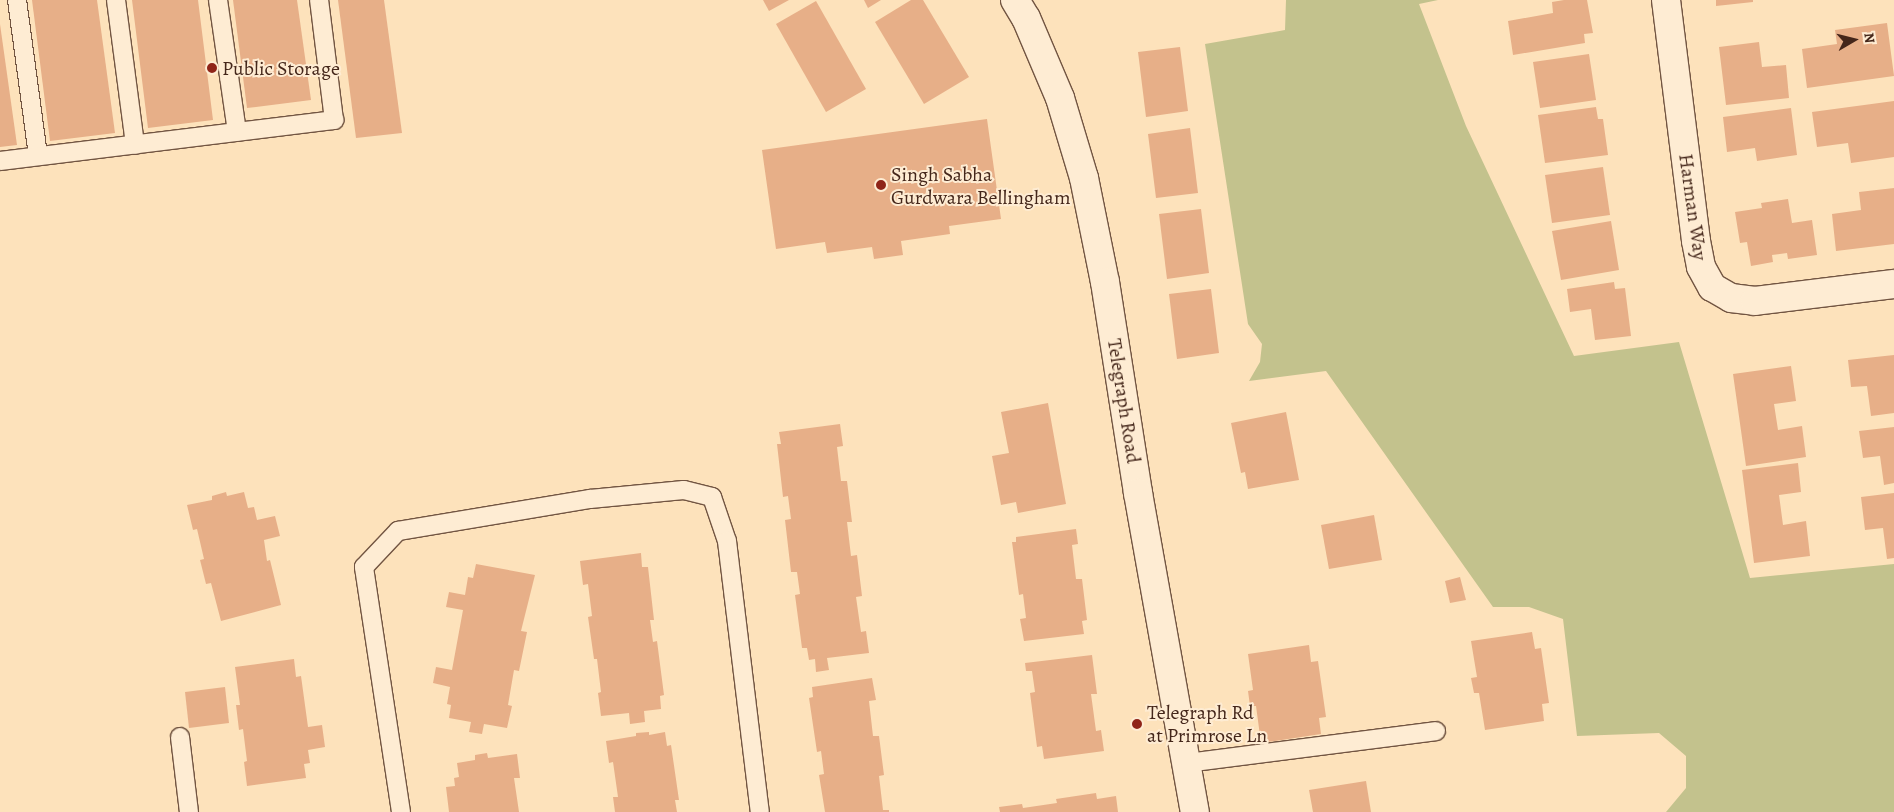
<!DOCTYPE html>
<html>
<head>
<meta charset="utf-8">
<style>
	body { margin:0 }
	#map { position:relative; width:1894px; height:812px; overflow:hidden; background:#fde2bb; font-family:Alegreya,serif }
	div>[style] { position:absolute }
	.green>* { inset:0; background:#c3c28d }
	.building>* { inset:0; background:#e7af88 }
	.roads { filter:drop-shadow(1px 0 #725542) drop-shadow(-1px 0 #725542) drop-shadow(0 1px #725542) drop-shadow(0 -1px #725542) }
	.service>* { height:18px; margin:-9px; padding:0 9px; transform-origin:9px; border-radius:9px; background:#feecd3 }
	.minor>* { height:28px; margin:-14px; padding:0 14px; transform-origin:14px; border-radius:14px; background:#feecd3 }
	.tertiary>* { height:28px; margin:-14px; padding:0 14px; transform-origin:14px; border-radius:14px; background:#feecd3 }
	.dots>* { width:14px; height:14px; translate:-50% -50%; box-sizing:border-box; border:2px solid #feecd3; border-radius:50% }
	span { translate:-50% -50%; white-space:nowrap; text-align:center; line-height:1.15; -webkit-text-stroke:4px #feecd3; paint-order:stroke }
	.poi-label { font-size:20px; color:#44261a }
	.left { translate:0 -50%; text-align:left }
	.street-label { font-size:20px; color:#44261a }
	.north { position:absolute; left:1829px; top:15px; width:50px; height:50px; -webkit-text-stroke:4px #feecd3; paint-order:stroke; rotate:82deg; font-size:14px; font-weight:700; line-height:20px; text-align:center; color:#44261a }
	.north::after { content:''; display:block; margin:auto; width:18px; height:22px; background:#44261a; clip-path:polygon(50% 0,100% 100%,50% 72%,0 100%) }
</style>
</head>
<body>
<div id="map">
	<div class="green">
		<i style="clip-path:polygon(1286px 0,1438px 0,1419px 4px,1466px 126px,1574px 356px,1679px 342px,1750px 578px,1894px 564px,1894px 812px,1666px 812px,1686px 788px,1686px 756px,1659px 733px,1577px 736px,1563px 619px,1529px 607px,1493px 607px,1326px 371px,1249px 381px,1260px 362px,1262px 344px,1248px 324px,1205px 44px,1285px 30px)"></i>
	</div>
	<div class="building">
		<i style="clip-path:polygon(32px 0,97px 0,115px 133px,50px 141px)"></i>
		<i style="clip-path:polygon(132px 0,198px 0,213px 120px,148px 128px)"></i>
		<i style="clip-path:polygon(233px 0,297px 0,311px 100px,247px 108px)"></i>
		<i style="clip-path:polygon(338px 0,384px 0,402px 133px,356px 138px)"></i>
		<i style="clip-path:polygon(763px 0,789px 0,769px 11px)"></i>
		<i style="clip-path:polygon(864px 0,881px 0,868px 8px)"></i>
		<i style="clip-path:polygon(911px 0,923px 0,969px 77px,924px 104px,875px 22px)"></i>
		<i style="clip-path:polygon(1564px 0,1587px 0,1593px 33px,1584px 34px,1585px 43px,1513px 55px,1508px 21px,1553px 13px,1552px 2px)"></i>
		<i style="clip-path:polygon(1716px 0,1753px 0,1753px 2px,1716px 6px)"></i>
		<i style="clip-path:polygon(816px 1px,866px 89px,826px 112px,776px 24px)"></i>
		<i style="clip-path:polygon(1887px 23px,1894px 76px,1807px 88px,1802px 49px,1837px 44px,1835px 30px)"></i>
		<i style="clip-path:polygon(0 24px,17px 145px,0 147px)"></i>
		<i style="clip-path:polygon(1759px 42px,1762px 67px,1786px 65px,1789px 98px,1726px 105px,1719px 47px)"></i>
		<i style="clip-path:polygon(1180px 47px,1188px 111px,1146px 117px,1138px 52px)"></i>
		<i style="clip-path:polygon(1589px 54px,1596px 100px,1540px 108px,1533px 62px)"></i>
		<i style="clip-path:polygon(1894px 101px,1894px 157px,1851px 163px,1848px 143px,1817px 147px,1812px 112px)"></i>
		<i style="clip-path:polygon(1596px 107px,1598px 119px,1603px 119px,1608px 155px,1545px 163px,1538px 115px)"></i>
		<i style="clip-path:polygon(1791px 108px,1797px 155px,1757px 161px,1755px 148px,1727px 152px,1723px 117px)"></i>
		<i style="clip-path:polygon(987px 119px,1001px 219px,949px 226px,950px 234px,901px 241px,903px 255px,874px 259px,872px 247px,827px 253px,825px 242px,776px 249px,762px 150px)"></i>
		<i style="clip-path:polygon(1190px 128px,1198px 193px,1156px 198px,1148px 134px)"></i>
		<i style="clip-path:polygon(1603px 167px,1610px 215px,1552px 223px,1545px 175px)"></i>
		<i style="clip-path:polygon(1894px 188px,1894px 244px,1836px 251px,1832px 214px,1861px 210px,1859px 192px)"></i>
		<i style="clip-path:polygon(1788px 199px,1792px 223px,1812px 220px,1817px 255px,1788px 259px,1787px 253px,1772px 255px,1773px 262px,1751px 266px,1747px 242px,1740px 243px,1735px 212px,1762px 208px,1761px 203px)"></i>
		<i style="clip-path:polygon(1201px 209px,1209px 273px,1167px 279px,1159px 214px)"></i>
		<i style="clip-path:polygon(1611px 221px,1619px 270px,1561px 280px,1552px 231px)"></i>
		<i style="clip-path:polygon(1614px 282px,1615px 289px,1625px 288px,1631px 336px,1595px 340px,1591px 309px,1570px 312px,1567px 289px)"></i>
		<i style="clip-path:polygon(1211px 289px,1219px 353px,1177px 359px,1169px 294px)"></i>
		<i style="clip-path:polygon(1894px 355px,1894px 413px,1871px 416px,1867px 386px,1851px 387px,1848px 360px)"></i>
		<i style="clip-path:polygon(1791px 366px,1796px 401px,1774px 404px,1778px 430px,1802px 426px,1806px 457px,1746px 466px,1733px 374px)"></i>
		<i style="clip-path:polygon(1048px 403px,1066px 504px,1018px 513px,1016px 502px,1001px 505px,992px 456px,1009px 453px,1001px 412px)"></i>
		<i style="clip-path:polygon(1286px 412px,1299px 480px,1248px 489px,1245px 472px,1241px 473px,1231px 423px)"></i>
		<i style="clip-path:polygon(840px 424px,843px 446px,837px 447px,841px 481px,847px 481px,852px 522px,847px 522px,851px 556px,857px 555px,862px 596px,856px 597px,861px 632px,866px 631px,869px 653px,827px 658px,829px 670px,816px 672px,815px 659px,809px 660px,807px 648px,802px 648px,795px 595px,800px 594px,797px 572px,791px 572px,785px 520px,791px 519px,788px 496px,783px 497px,777px 444px,781px 444px,779px 432px)"></i>
		<i style="clip-path:polygon(1894px 427px,1894px 483px,1884px 485px,1880px 456px,1863px 458px,1859px 431px)"></i>
		<i style="clip-path:polygon(1798px 463px,1801px 492px,1779px 495px,1783px 525px,1806px 521px,1810px 556px,1754px 563px,1742px 470px)"></i>
		<i style="clip-path:polygon(226px 492px,227px 496px,244px 492px,248px 508px,254px 507px,257px 520px,275px 516px,280px 536px,264px 540px,267px 561px,270px 560px,281px 605px,221px 621px,211px 583px,206px 584px,200px 560px,204px 559px,197px 529px,193px 530px,187px 505px,212px 500px,212px 496px)"></i>
		<i style="clip-path:polygon(1894px 493px,1894px 558px,1887px 559px,1883px 528px,1865px 530px,1861px 497px)"></i>
		<i style="clip-path:polygon(1374px 515px,1382px 560px,1329px 569px,1321px 525px)"></i>
		<i style="clip-path:polygon(1076px 529px,1078px 544px,1072px 545px,1076px 579px,1082px 579px,1087px 620px,1082px 621px,1084px 634px,1024px 641px,1020px 619px,1026px 618px,1023px 594px,1019px 595px,1012px 542px,1016px 542px,1016px 537px)"></i>
		<i style="clip-path:polygon(641px 553px,642px 567px,648px 567px,654px 620px,650px 620px,653px 642px,657px 641px,664px 695px,660px 696px,661px 709px,644px 711px,645px 722px,630px 724px,629px 713px,601px 716px,598px 693px,601px 692px,597px 659px,594px 659px,588px 617px,592px 616px,588px 584px,583px 585px,580px 561px)"></i>
		<i style="clip-path:polygon(476px 564px,535px 575px,521px 631px,527px 632px,519px 671px,514px 670px,508px 705px,512px 706px,507px 728px,484px 724px,482px 734px,469px 732px,471px 722px,449px 718px,451px 705px,447px 704px,450px 687px,433px 683px,436px 667px,452px 670px,463px 610px,446px 607px,449px 592px,465px 595px,468px 577px,473px 578px)"></i>
		<i style="clip-path:polygon(1460px 577px,1466px 600px,1450px 603px,1445px 581px)"></i>
		<i style="clip-path:polygon(1532px 632px,1535px 649px,1541px 648px,1549px 703px,1542px 704px,1544px 721px,1485px 730px,1479px 693px,1474px 693px,1471px 678px,1477px 677px,1471px 641px)"></i>
		<i style="clip-path:polygon(1309px 645px,1311px 662px,1318px 661px,1326px 717px,1319px 718px,1321px 734px,1261px 743px,1256px 706px,1250px 706px,1248px 691px,1253px 690px,1248px 654px)"></i>
		<i style="clip-path:polygon(1092px 655px,1097px 694px,1091px 694px,1096px 731px,1101px 730px,1104px 751px,1044px 759px,1042px 746px,1037px 747px,1030px 693px,1035px 692px,1032px 671px,1026px 671px,1025px 663px)"></i>
		<i style="clip-path:polygon(294px 659px,296px 677px,301px 676px,308px 727px,322px 725px,325px 747px,308px 750px,310px 763px,304px 764px,306px 778px,247px 786px,244px 762px,247px 761px,243px 729px,239px 730px,236px 705px,240px 705px,235px 667px)"></i>
		<i style="clip-path:polygon(872px 678px,876px 700px,869px 701px,873px 736px,879px 736px,884px 775px,879px 776px,883px 810px,889px 810px,889px 812px,825px 812px,819px 775px,824px 774px,821px 751px,817px 752px,809px 698px,813px 697px,812px 687px)"></i>
		<i style="clip-path:polygon(225px 687px,229px 723px,189px 728px,185px 692px)"></i>
		<i style="clip-path:polygon(649px 732px,649px 735px,665px 732px,667px 746px,671px 745px,679px 800px,675px 800px,677px 812px,615px 812px,613px 797px,618px 797px,613px 762px,609px 763px,606px 741px,636px 736px,636px 733px)"></i>
		<i style="clip-path:polygon(487px 753px,488px 758px,517px 754px,520px 778px,514px 778px,519px 812px,449px 812px,446px 787px,455px 786px,454px 778px,459px 777px,457px 763px,475px 760px,475px 755px)"></i>
		<i style="clip-path:polygon(1366px 781px,1371px 812px,1313px 812px,1309px 790px)"></i>
		<i style="clip-path:polygon(1096px 793px,1097px 799px,1116px 796px,1118px 812px,1000px 812px,999px 807px,1022px 804px,1023px 808px,1057px 803px,1056px 799px)"></i>
	</div>
	<div class="roads">
		<div class="service">
			<i style="left:17px;top:0;width:157px;rotate:82.3deg"></i>
			<i style="left:116px;top:0;width:146px;rotate:82.5deg"></i>
			<i style="left:218px;top:0;width:133px;rotate:81.8deg"></i>
			<i style="left:0;top:161px;width:337px;rotate:-7deg"></i>
			<i style="left:334px;top:120px;width:121px;rotate:-97.1deg"></i>
			<i style="left:180px;top:737px;width:76px;rotate:83.2deg"></i>
			<i style="left:1187px;top:763px;width:251px;rotate:-7.3deg"></i>
			<i style="left:401px;top:812px;width:248px;rotate:-98.6deg"></i>
			<i style="left:364px;top:567px;width:50px;rotate:-46.6deg"></i>
			<i style="left:398px;top:531px;width:195px;rotate:-9.5deg"></i>
			<i style="left:590px;top:499px;width:94px;rotate:-5.5deg"></i>
			<i style="left:684px;top:490px;width:29px;rotate:14deg"></i>
			<i style="left:712px;top:497px;width:46px;rotate:71.2deg"></i>
			<i style="left:727px;top:541px;width:273px;rotate:83.1deg"></i>
		</div>
		<div class="minor">
			<i style="left:1666px;top:0;width:243px;rotate:82.9deg"></i>
			<i style="left:1696px;top:241px;width:26px;rotate:79deg"></i>
			<i style="left:1701px;top:267px;width:23px;rotate:61deg"></i>
			<i style="left:1712px;top:287px;width:22px;rotate:30deg"></i>
			<i style="left:1731px;top:298px;width:24px;rotate:7deg"></i>
			<i style="left:1755px;top:301px;width:140px;rotate:-7deg"></i>
		</div>
		<div class="tertiary">
			<i style="left:1015px;top:0;width:21px;rotate:59deg"></i>
			<i style="left:1026px;top:18px;width:87px;rotate:67deg"></i>
			<i style="left:1060px;top:98px;width:84px;rotate:73.3deg"></i>
			<i style="left:1084px;top:178px;width:106px;rotate:78.6deg"></i>
			<i style="left:1105px;top:282px;width:214px;rotate:81.1deg"></i>
			<i style="left:1138px;top:493px;width:324px;rotate:79.9deg"></i>
		</div>
	</div>
	<div class="dots">
		<i style="left:212px;top:68px;background:#8f2418"></i>
		<i style="left:881px;top:185px;background:#8f2418"></i>
		<i style="left:1137px;top:724px;background:#8f2418"></i>
	</div>
	<div class="poi-label">
		<span class="left" style="left:222px;top:68px">Public Storage</span>
		<span class="left" style="left:891px;top:186px">Singh Sabha<br>Gurdwara Bellingham</span>
		<span class="left" style="left:1147px;top:724px">Telegraph Rd<br>at Primrose Ln</span>
	</div>
	<div class="street-label">
		<span style="left:1693px;top:207px;rotate:82deg">Harman Way</span>
		<span style="left:1124px;top:401px;rotate:81deg">Telegraph Road</span>
	</div>
	<div class="north">N</div>
</div>
</body>
</html>
